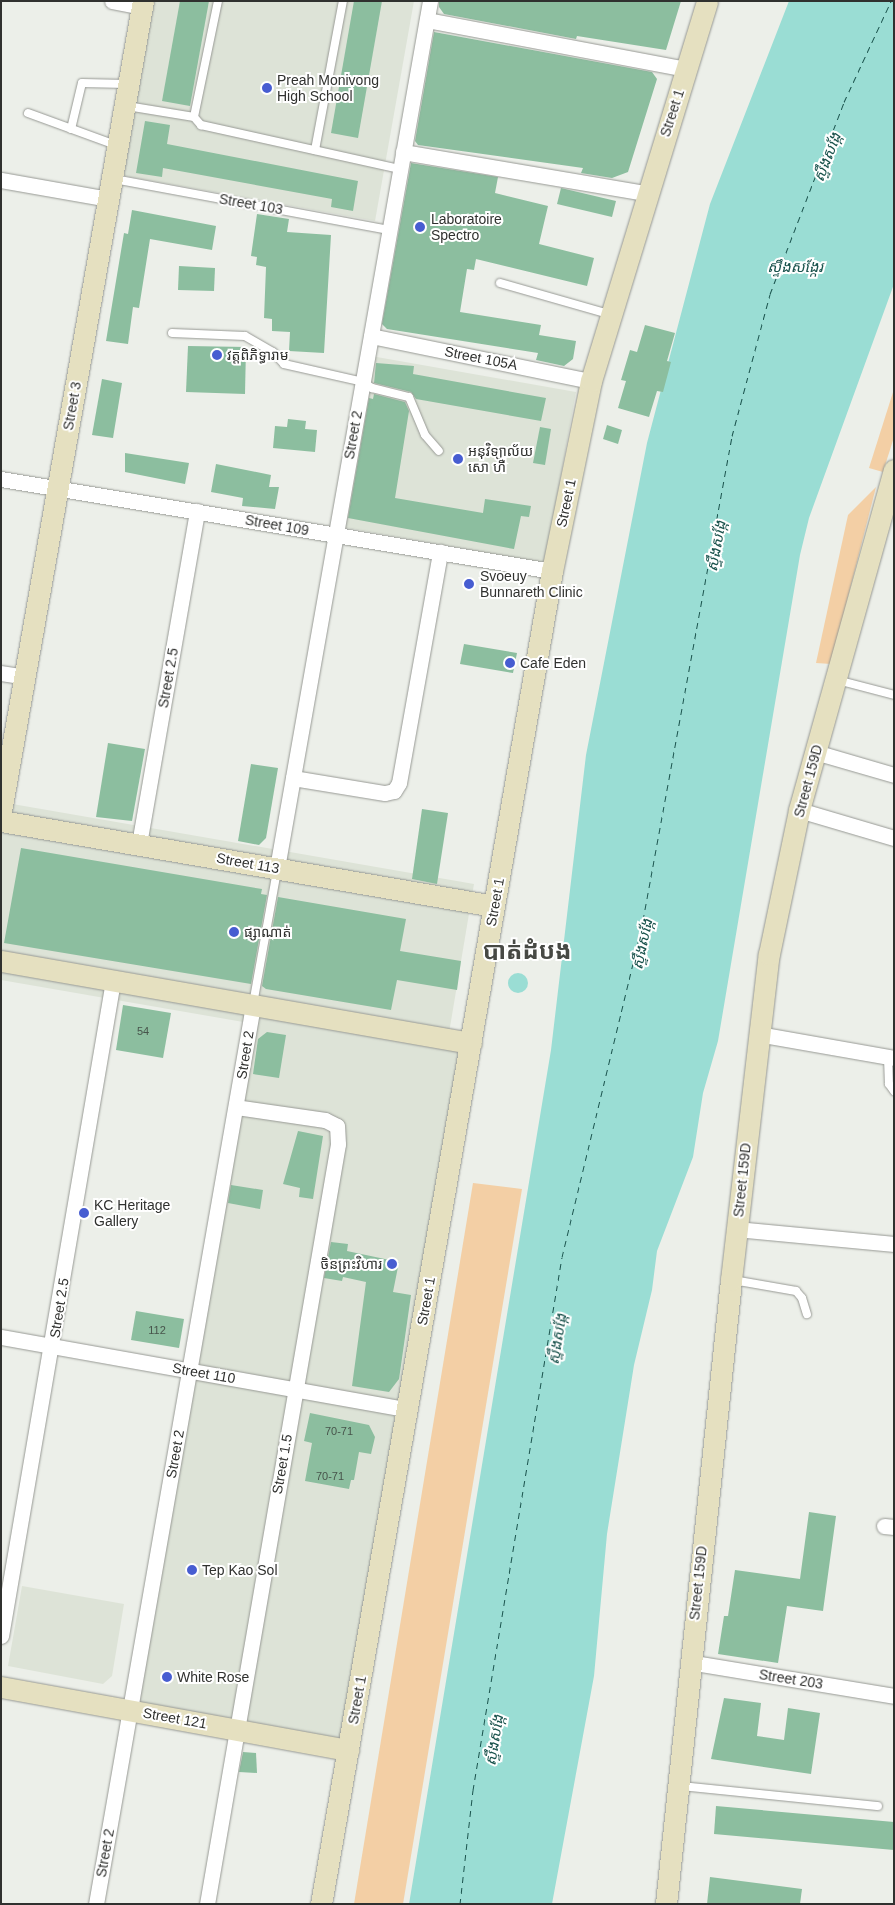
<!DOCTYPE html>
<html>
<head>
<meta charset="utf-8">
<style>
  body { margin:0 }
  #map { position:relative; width:895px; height:1905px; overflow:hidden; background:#ecefe9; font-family:Arial,"Noto Sans Khmer",sans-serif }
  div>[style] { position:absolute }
  .built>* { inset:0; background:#dde3d7 }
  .green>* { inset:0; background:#f3cfa5 }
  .water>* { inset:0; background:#9addd4 }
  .round { border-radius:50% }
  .ferry>* { height:1px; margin-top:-0.5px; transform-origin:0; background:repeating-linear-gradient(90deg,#1a534d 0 6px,transparent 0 11px) }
  .building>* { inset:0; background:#8cbe9f }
  .roads { filter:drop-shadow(0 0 1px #979994) drop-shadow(0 0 1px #979994) }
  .lane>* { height:8px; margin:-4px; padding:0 4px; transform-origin:4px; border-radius:4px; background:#fff }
  .street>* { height:15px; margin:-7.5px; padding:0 7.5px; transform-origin:7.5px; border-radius:7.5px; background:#fff }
  .secondary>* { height:21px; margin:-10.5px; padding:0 10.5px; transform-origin:10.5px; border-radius:10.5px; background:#e5e0c0 }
  .dots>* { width:14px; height:14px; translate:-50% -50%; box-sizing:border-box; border:2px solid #fff; border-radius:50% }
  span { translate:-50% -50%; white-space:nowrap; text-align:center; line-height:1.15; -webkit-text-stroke:4px #fff; paint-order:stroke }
  .number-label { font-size:11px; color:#47544b }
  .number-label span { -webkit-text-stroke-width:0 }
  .poi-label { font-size:14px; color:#30312f }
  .left { translate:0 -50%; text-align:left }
  .right { translate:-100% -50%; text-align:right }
  .street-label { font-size:14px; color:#30312f }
  .water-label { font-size:15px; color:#1a534d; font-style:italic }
  .town-label { font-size:24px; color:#474944; font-weight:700 }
  .frame { position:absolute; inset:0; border:2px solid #30312f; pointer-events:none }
</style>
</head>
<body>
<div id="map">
  <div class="built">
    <div style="clip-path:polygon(151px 1px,414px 1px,375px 221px,119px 175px)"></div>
    <div style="clip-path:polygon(371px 356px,576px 392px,545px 563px,341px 527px)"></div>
    <div style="clip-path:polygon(1px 802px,474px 884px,448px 1039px,471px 1043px,348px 1750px,130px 1710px,249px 1023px,1px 980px)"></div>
    <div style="clip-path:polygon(22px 1586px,124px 1604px,112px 1676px,103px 1684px,8px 1666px)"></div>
  </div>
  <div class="green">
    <div style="clip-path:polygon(894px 389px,894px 437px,883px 472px,869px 468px)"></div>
    <div style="clip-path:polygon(876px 487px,831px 664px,816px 663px,848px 515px)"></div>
    <div style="clip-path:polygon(473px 1183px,522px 1189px,403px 1904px,354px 1904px)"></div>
  </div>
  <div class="water">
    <div style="clip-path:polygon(789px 1px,894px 1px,894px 284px,809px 518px,800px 555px,718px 1041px,703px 1093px,693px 1157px,657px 1251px,652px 1290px,634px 1365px,607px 1534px,594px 1676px,552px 1904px,409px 1904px,551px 1050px,586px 755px,647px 443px,710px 204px)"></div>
    <div class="round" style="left:508px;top:973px;width:20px;height:20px"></div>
  </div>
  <div class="ferry">
    <div style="left:460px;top:1904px;width:115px;rotate:-83.5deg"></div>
    <div style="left:473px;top:1790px;width:540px;rotate:-80.52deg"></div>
    <div style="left:562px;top:1257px;width:335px;rotate:-76.4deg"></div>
    <div style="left:641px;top:931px;width:503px;rotate:-79.58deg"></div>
    <div style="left:732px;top:436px;width:147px;rotate:-75deg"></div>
    <div style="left:770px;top:294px;width:206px;rotate:-68.9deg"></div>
    <div style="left:844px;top:102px;width:111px;rotate:-65deg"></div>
  </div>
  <div class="building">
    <div style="clip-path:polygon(180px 1px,209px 1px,190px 106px,162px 101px)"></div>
    <div style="clip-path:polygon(354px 1px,382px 1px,358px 138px,331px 133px)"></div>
    <div style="clip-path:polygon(439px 1px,681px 1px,666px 50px,577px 36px,576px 39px,444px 14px,439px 7px)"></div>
    <div style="clip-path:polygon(434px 32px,652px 72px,657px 79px,628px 172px,612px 178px,581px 173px,583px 168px,418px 145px,415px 141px)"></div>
    <div style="clip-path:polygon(145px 121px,170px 125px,167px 144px,358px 181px,353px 211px,331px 207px,332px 199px,163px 168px,162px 177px,136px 173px)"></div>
    <div style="clip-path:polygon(411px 163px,498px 177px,495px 193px,548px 206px,539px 244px,594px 258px,587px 286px,476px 259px,474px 270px,467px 269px,460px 312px,541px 325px,539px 335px,576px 341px,573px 359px,564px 366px,536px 360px,538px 353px,387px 329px,382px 324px)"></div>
    <div style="clip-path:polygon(561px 188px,616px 201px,612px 217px,557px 204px)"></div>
    <div style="clip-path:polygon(132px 210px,216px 226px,212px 250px,150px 239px,139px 308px,133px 307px,128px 344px,106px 341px,124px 233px,128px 234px)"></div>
    <div style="clip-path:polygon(257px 214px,289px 219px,287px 232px,331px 235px,324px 353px,289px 351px,290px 332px,272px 331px,272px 319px,264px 318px,266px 267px,256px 265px,257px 257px,251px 256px)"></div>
    <div style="clip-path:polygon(179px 266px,215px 268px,214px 291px,178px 290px)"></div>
    <div style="clip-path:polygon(645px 325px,675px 333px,667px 361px,671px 362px,663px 392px,657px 391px,649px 417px,618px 408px,626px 381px,621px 380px,630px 350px,637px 352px)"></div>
    <div style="clip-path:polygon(188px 346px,246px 347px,245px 394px,186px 392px)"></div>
    <div style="clip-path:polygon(376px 363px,414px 366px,413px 374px,546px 398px,541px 421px,416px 399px,411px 392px,374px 383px)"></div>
    <div style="clip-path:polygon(102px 379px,122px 383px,113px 438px,92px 435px)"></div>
    <div style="clip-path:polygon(374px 394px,405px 402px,409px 411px,395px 498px,483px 513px,485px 499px,531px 506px,529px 517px,521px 516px,514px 549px,348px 518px,369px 398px,373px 399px)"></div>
    <div style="clip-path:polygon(288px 419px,306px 421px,305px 429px,317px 430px,315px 452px,273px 448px,275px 426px,287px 427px)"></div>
    <div style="clip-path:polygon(607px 425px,622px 430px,618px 444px,603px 439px)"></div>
    <div style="clip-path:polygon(540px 427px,551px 429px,545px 465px,533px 463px)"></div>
    <div style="clip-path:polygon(125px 453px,189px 463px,185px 484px,125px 472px)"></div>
    <div style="clip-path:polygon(216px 464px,271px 475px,269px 487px,279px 487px,275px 509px,242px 506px,243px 498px,211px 492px)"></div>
    <div style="clip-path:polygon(464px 644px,517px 653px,513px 673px,460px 664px)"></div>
    <div style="clip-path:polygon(108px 743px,145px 749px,132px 821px,96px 817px)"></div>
    <div style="clip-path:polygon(251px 764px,278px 768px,266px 838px,259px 845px,238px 841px)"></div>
    <div style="clip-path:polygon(422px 809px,448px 813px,437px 884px,412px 879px)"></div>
    <div style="clip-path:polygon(21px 848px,262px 889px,261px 894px,267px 895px,251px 984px,4px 943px)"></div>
    <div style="clip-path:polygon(278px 897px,406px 919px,400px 951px,461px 961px,457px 990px,397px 980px,391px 1010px,266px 989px,262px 986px)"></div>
    <div style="clip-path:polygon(123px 1005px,171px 1013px,163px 1058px,116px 1050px)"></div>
    <div style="clip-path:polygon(267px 1032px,286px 1035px,279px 1078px,253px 1074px,258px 1039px)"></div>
    <div style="clip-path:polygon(298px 1131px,323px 1136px,313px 1199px,299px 1197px,300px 1188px,283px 1184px)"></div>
    <div style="clip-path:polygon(231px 1185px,263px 1190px,260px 1209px,228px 1203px)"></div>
    <div style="clip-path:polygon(331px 1242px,348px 1244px,347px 1251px,399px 1262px,393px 1292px,411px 1295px,399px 1379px,389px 1392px,352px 1386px,366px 1282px,343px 1277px,342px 1281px,324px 1278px)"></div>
    <div style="clip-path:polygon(136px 1311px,184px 1319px,179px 1348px,131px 1340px)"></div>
    <div style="clip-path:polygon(310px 1413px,369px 1425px,375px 1437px,371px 1454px,359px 1452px,354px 1480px,351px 1480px,349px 1489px,305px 1481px,312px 1443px,304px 1441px)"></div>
    <div style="clip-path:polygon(809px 1512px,836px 1516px,823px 1611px,787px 1606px,778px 1663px,718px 1654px,724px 1616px,728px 1616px,735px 1570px,800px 1579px)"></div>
    <div style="clip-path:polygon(724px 1698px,761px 1703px,757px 1736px,784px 1740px,788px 1708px,820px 1713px,811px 1774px,711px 1759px)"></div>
    <div style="clip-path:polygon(243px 1752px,256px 1753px,257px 1773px,239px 1772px)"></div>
    <div style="clip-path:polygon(716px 1806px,894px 1822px,894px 1850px,714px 1834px)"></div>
    <div style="clip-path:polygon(710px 1877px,802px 1889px,800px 1904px,707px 1904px)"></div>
  </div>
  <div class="roads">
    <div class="lane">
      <div style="left:218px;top:1px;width:118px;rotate:101.7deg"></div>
      <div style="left:194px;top:117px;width:11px;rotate:49deg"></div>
      <div style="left:201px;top:125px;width:204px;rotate:12.5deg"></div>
      <div style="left:127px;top:106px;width:68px;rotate:9.3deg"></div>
      <div style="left:28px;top:113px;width:94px;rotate:20deg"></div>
      <div style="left:71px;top:129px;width:47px;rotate:-76.6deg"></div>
      <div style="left:82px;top:83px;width:45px;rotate:1.3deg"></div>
      <div style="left:315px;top:150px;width:152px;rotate:-79.4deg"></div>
      <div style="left:114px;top:179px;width:281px;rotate:10.5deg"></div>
      <div style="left:500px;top:283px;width:113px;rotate:15.9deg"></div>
      <div style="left:172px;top:333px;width:73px;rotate:2.4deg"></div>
      <div style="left:245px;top:336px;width:32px;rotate:30deg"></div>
      <div style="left:273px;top:352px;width:16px;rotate:47deg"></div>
      <div style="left:284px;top:364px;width:81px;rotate:12.8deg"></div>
      <div style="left:363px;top:382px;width:11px;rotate:34deg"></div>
      <div style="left:372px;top:388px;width:38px;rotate:14deg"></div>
      <div style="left:409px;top:397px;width:41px;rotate:67.2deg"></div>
      <div style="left:425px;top:435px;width:21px;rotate:49deg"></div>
      <div style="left:837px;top:680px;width:59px;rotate:14.7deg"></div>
      <div style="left:253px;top:1004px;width:136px;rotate:-79.8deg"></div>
      <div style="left:888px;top:1057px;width:27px;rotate:88deg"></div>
      <div style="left:889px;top:1084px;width:9px;rotate:54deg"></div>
      <div style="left:733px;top:1280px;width:64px;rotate:9.9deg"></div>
      <div style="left:796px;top:1291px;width:9px;rotate:49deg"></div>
      <div style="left:802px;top:1298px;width:17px;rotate:73deg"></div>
      <div style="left:680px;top:1786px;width:199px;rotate:5.8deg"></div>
    </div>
    <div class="street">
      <div style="left:112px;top:1px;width:31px;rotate:11deg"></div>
      <div style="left:427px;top:20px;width:265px;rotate:10.7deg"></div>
      <div style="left:403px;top:152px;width:246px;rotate:9.6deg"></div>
      <div style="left:1px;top:180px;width:110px;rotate:10deg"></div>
      <div style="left:371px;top:336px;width:225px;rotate:11.6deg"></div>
      <div style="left:1px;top:479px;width:559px;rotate:9.48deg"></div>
      <div style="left:1px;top:673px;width:24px;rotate:9deg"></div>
      <div style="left:815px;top:752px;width:82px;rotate:16.2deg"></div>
      <div style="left:293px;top:778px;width:93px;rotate:9.3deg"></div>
      <div style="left:385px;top:793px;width:9px;rotate:-13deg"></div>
      <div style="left:394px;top:791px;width:9px;rotate:-58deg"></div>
      <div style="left:399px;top:783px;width:235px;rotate:-79.9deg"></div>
      <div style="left:799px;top:810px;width:99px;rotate:16.4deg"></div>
      <div style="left:139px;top:844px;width:338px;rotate:-80.1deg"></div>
      <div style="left:277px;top:868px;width:880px;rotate:-79.99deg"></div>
      <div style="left:758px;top:1034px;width:138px;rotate:10deg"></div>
      <div style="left:736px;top:1229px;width:159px;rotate:5.4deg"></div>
      <div style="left:1px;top:1337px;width:412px;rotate:10.1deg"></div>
      <div style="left:884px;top:1526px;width:10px;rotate:6deg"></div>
      <div style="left:1px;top:1636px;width:665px;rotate:-80.3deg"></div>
      <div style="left:689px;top:1662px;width:208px;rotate:9.4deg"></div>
      <div style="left:96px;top:1904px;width:913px;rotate:-80.09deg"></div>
      <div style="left:207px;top:1904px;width:771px;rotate:-80.22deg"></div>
      <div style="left:338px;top:1144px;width:18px;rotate:-93deg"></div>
      <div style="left:337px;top:1126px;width:13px;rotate:-153deg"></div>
      <div style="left:325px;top:1120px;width:90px;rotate:-171.7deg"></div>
    </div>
    <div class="secondary">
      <div style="left:1px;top:811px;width:822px;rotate:-80.06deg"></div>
      <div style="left:1px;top:821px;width:500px;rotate:9.78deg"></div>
      <div style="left:1px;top:961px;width:477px;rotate:9.9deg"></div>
      <div style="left:1px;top:1687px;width:353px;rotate:10.3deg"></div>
      <div style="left:321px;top:1904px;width:1353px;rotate:-80.17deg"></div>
      <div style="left:552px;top:571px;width:194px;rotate:-78.4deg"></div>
      <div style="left:591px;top:381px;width:397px;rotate:-73deg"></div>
      <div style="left:666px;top:1904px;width:627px;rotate:-84.05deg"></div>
      <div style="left:731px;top:1280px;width:328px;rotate:-83.4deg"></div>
      <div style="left:769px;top:954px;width:147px;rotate:-78.2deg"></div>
      <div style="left:799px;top:810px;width:353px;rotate:-74.4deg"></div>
    </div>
  </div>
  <div class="dots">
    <div style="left:267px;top:88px;background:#475dd1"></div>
    <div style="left:420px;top:227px;background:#475dd1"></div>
    <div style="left:217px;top:355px;background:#475dd1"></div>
    <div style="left:458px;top:459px;background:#475dd1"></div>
    <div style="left:469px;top:584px;background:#475dd1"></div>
    <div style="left:510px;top:663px;background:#475dd1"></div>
    <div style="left:234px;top:932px;background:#475dd1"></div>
    <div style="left:84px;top:1213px;background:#475dd1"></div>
    <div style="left:392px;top:1264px;background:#475dd1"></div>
    <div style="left:192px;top:1570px;background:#475dd1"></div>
    <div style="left:167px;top:1677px;background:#475dd1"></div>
  </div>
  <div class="number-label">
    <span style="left:143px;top:1031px">54</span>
    <span style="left:157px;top:1330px">112</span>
    <span style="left:339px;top:1431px">70-71</span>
    <span style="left:330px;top:1476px">70-71</span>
  </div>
  <div class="poi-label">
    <span class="left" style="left:277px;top:88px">Preah Monivong<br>High School</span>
    <span class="left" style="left:431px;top:227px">Laboratoire<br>Spectro</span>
    <span class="left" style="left:227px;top:355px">វត្តពិភិទ្ធារាម</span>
    <span class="left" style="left:468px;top:459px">អនុវិទ្យាល័យ<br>សោ ហឺ</span>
    <span class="left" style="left:480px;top:584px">Svoeuy<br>Bunnareth Clinic</span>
    <span class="left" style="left:520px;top:663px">Cafe Eden</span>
    <span class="left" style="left:244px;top:932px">ផ្សាណាត់</span>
    <span class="left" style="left:94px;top:1213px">KC Heritage<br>Gallery</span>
    <span class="right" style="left:382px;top:1264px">ចិនព្រះវិហារ</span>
    <span class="left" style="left:202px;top:1570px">Tep Kao Sol</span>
    <span class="left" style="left:177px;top:1677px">White Rose</span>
  </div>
  <div class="street-label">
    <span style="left:672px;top:113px;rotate:-72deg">Street 1</span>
    <span style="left:251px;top:204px;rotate:10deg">Street 103</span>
    <span style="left:481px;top:358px;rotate:11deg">Street 105A</span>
    <span style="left:72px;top:406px;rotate:-80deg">Street 3</span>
    <span style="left:353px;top:435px;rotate:-80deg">Street 2</span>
    <span style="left:566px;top:503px;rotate:-78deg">Street 1</span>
    <span style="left:277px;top:525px;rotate:10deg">Street 109</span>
    <span style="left:168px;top:678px;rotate:-80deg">Street 2.5</span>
    <span style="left:808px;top:781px;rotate:-75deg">Street 159D</span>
    <span style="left:248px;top:863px;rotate:10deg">Street 113</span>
    <span style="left:495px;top:902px;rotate:-80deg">Street 1</span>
    <span style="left:245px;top:1055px;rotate:-81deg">Street 2</span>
    <span style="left:742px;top:1180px;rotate:-84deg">Street 159D</span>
    <span style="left:426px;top:1301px;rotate:-80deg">Street 1</span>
    <span style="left:59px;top:1308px;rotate:-81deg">Street 2.5</span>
    <span style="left:204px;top:1373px;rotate:10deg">Street 110</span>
    <span style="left:175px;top:1454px;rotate:-80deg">Street 2</span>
    <span style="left:282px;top:1464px;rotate:-80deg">Street 1.5</span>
    <span style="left:698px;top:1583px;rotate:-84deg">Street 159D</span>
    <span style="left:791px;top:1679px;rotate:9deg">Street 203</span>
    <span style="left:357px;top:1700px;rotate:-80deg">Street 1</span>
    <span style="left:175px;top:1718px;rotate:10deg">Street 121</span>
    <span style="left:105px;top:1853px;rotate:-80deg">Street 2</span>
  </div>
  <div class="water-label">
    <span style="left:827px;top:157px;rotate:-69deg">ស្ទឹងសង្កែ</span>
    <span style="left:795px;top:267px">ស្ទឹងសង្កែរ</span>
    <span style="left:716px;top:546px;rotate:-80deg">ស្ទឹងសង្កែ</span>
    <span style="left:642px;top:944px;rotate:-78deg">ស្ទឹងសង្កែ</span>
    <span style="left:557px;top:1339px;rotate:-81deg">ស្ទឹងសង្កែ</span>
    <span style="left:494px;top:1740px;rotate:-81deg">ស្ទឹងសង្កែ</span>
  </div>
  <div class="town-label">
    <span style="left:527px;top:951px">បាត់ដំបង</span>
  </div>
  <div class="frame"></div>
</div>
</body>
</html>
